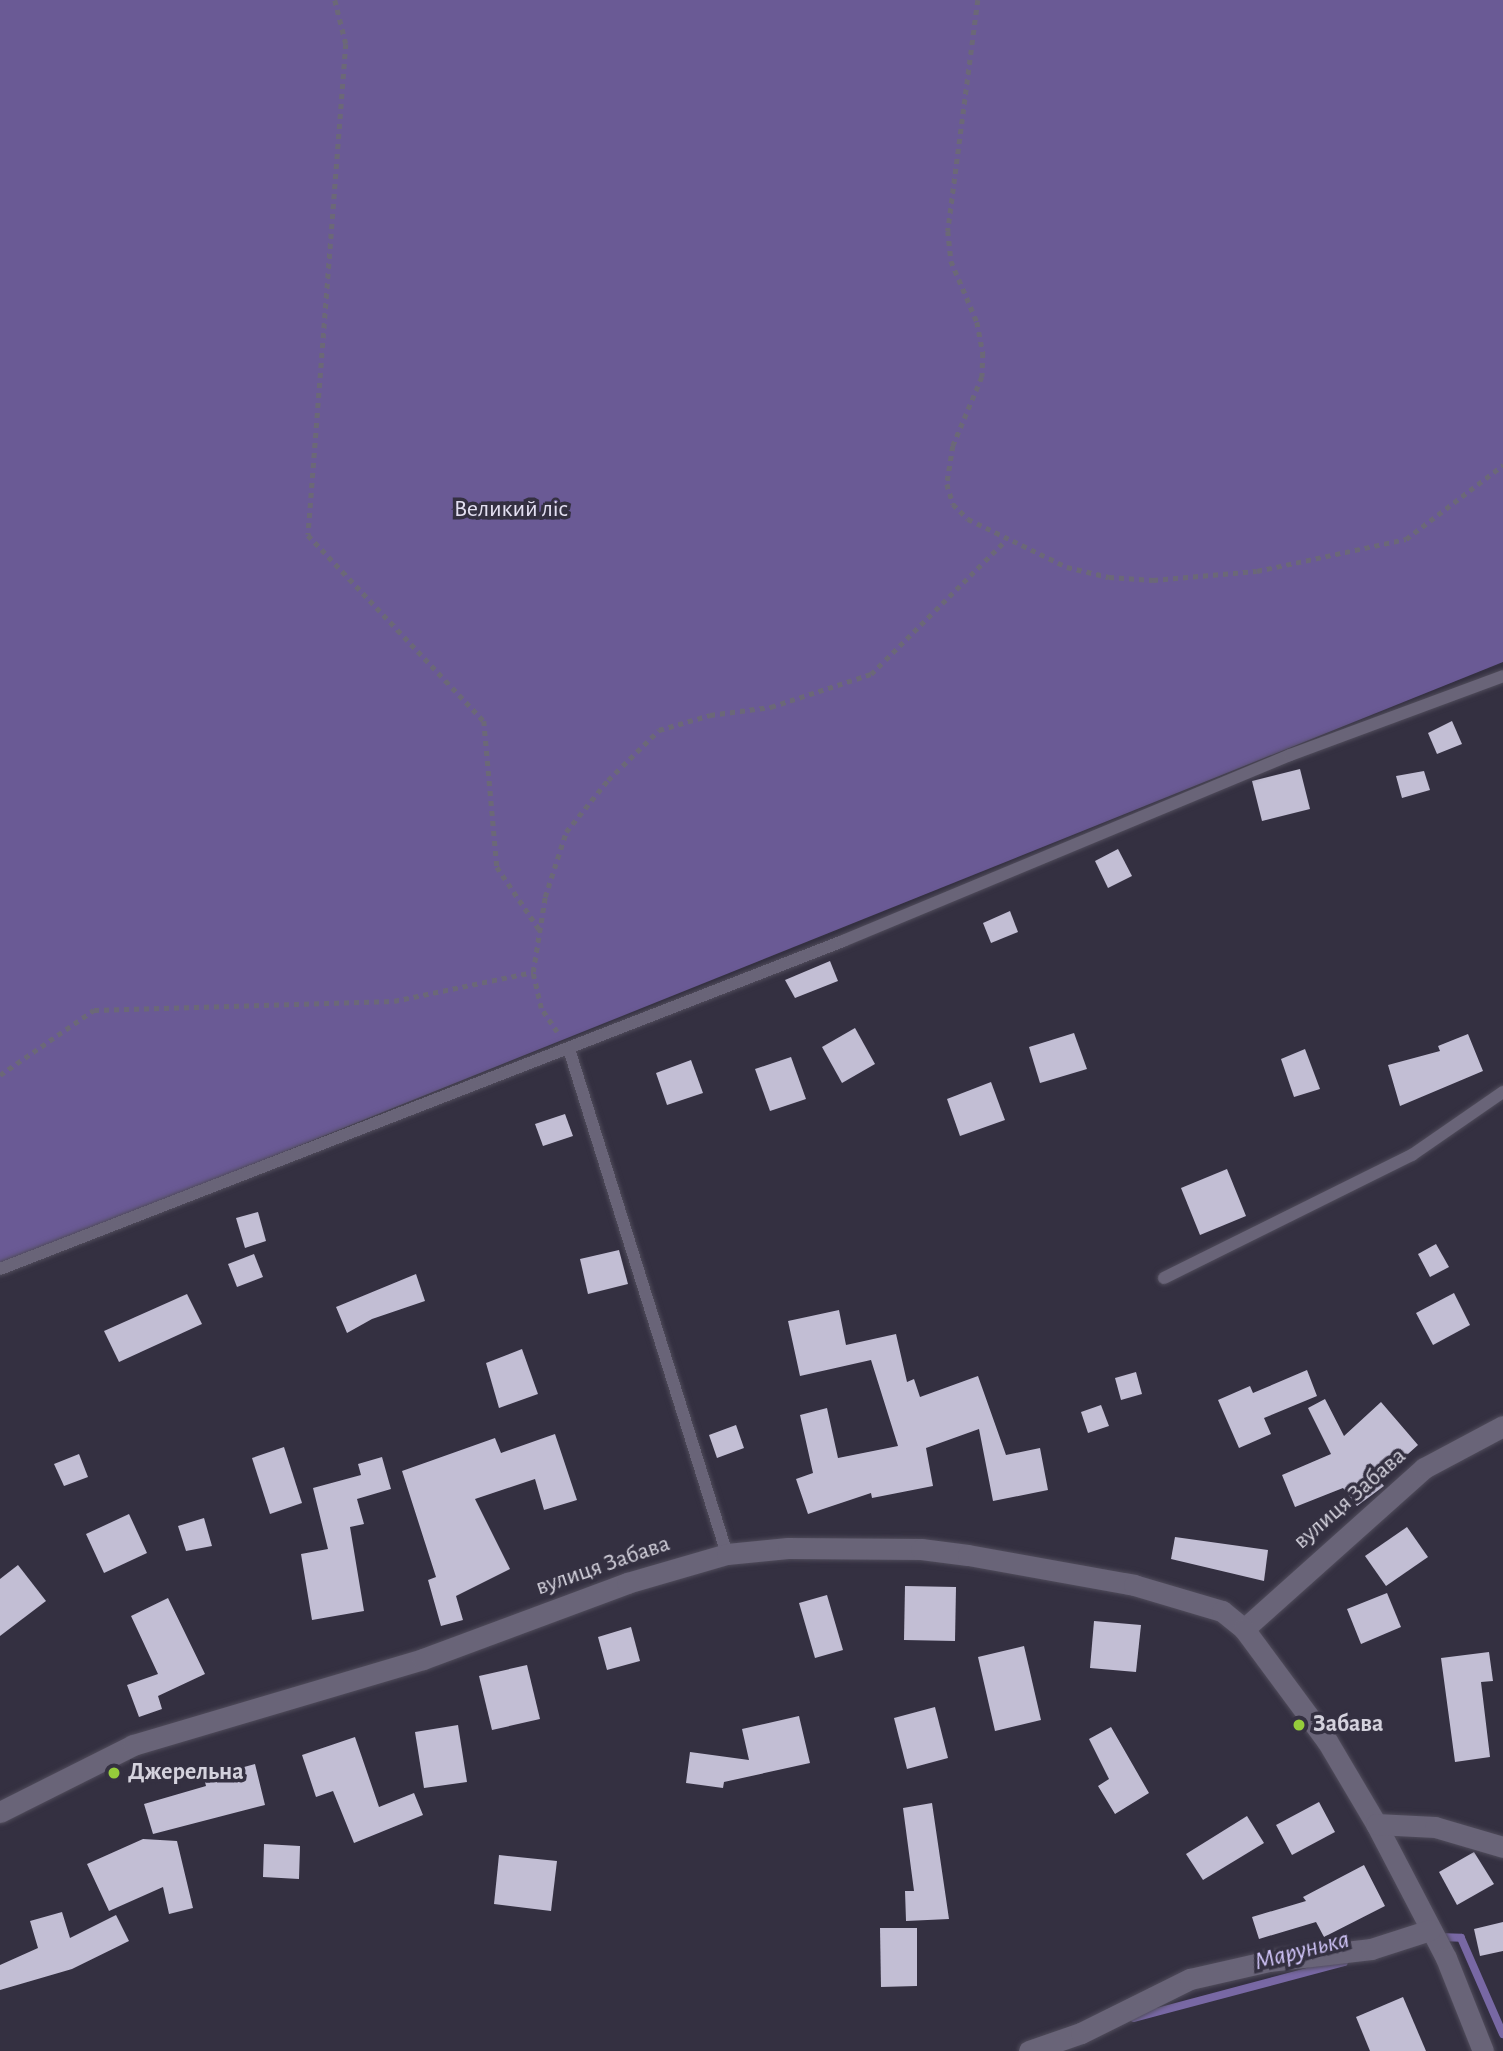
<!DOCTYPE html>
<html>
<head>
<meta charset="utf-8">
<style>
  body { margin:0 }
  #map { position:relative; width:1503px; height:2051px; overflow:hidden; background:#343041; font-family:"Alegreya Sans",sans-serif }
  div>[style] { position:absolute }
  .forest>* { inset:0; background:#6a5a95 }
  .stream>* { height:8px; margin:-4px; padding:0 4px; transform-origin:4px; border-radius:4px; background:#7868a4 }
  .building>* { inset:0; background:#c2bed4 }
  .path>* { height:4.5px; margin-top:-2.25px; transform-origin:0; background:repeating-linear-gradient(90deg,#6b6877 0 5px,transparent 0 10px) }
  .roads { filter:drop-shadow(0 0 2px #504c5b) drop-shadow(0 0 2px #504c5b) }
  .service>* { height:12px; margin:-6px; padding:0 6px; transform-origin:6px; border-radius:6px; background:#696478 }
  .minor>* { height:21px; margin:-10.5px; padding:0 10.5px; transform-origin:10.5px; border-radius:10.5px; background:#696478 }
  .dots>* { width:19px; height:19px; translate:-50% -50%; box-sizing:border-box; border:4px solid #343041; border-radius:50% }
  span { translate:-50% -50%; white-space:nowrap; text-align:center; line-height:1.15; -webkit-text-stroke:7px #343041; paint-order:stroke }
  .park-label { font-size:24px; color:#e3dff1 }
  .street-label { font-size:24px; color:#d4d2dd }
  .poi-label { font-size:24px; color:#d4d2dd; font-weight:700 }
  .left { translate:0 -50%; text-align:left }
  .water-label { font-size:26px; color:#d2c6fa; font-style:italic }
</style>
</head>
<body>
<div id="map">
  <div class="forest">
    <div style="clip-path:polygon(0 0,1503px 0,1503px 662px,0 1266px)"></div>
  </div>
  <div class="stream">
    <div style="left:1438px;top:1937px;width:23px;rotate:2deg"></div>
    <div style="left:1461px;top:1938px;width:105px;rotate:66.4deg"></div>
    <div style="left:1134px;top:2018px;width:217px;rotate:-14.9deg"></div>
  </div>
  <div class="building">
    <div style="clip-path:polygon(1452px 721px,1462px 744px,1437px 754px,1428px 733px)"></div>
    <div style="clip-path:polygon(1300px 769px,1310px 809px,1262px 821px,1252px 781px)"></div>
    <div style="clip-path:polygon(1424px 771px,1430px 790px,1402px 798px,1396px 776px)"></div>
    <div style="clip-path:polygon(1118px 849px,1132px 876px,1108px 888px,1095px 861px)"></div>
    <div style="clip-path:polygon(1010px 911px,1018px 932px,991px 943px,983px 923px)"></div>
    <div style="clip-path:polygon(830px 961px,838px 981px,795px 998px,785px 980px)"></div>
    <div style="clip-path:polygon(855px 1028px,875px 1064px,842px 1083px,822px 1047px)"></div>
    <div style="clip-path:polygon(1074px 1033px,1087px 1069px,1040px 1083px,1029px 1047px)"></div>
    <div style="clip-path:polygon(1468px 1034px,1483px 1071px,1400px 1106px,1388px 1065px,1440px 1051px,1438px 1046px)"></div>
    <div style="clip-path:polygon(1305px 1049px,1320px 1089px,1294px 1097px,1281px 1059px)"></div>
    <div style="clip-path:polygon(791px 1057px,806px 1099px,770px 1111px,755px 1069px)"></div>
    <div style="clip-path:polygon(691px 1060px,703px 1093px,667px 1105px,656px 1073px)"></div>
    <div style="clip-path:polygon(991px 1082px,1005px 1120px,960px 1136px,947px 1099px)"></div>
    <div style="clip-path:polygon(565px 1114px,573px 1136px,543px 1146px,535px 1124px)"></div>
    <div style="clip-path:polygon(1227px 1169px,1246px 1216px,1200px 1235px,1181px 1188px)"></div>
    <div style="clip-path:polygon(258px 1212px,266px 1241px,245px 1248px,236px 1218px)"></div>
    <div style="clip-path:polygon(1436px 1244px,1449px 1267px,1430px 1277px,1418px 1254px)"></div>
    <div style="clip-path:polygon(619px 1250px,628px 1284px,588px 1294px,580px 1259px)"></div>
    <div style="clip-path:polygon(254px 1254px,263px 1277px,237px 1287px,228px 1264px)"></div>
    <div style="clip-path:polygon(416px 1274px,425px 1301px,372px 1319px,347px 1333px,336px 1307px)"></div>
    <div style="clip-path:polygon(1454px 1293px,1470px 1325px,1433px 1345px,1416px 1313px)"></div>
    <div style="clip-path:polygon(187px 1294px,202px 1324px,119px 1362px,104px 1331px)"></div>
    <div style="clip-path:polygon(839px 1310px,846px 1345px,896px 1334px,907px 1382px,914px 1379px,920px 1397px,978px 1376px,1006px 1455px,1040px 1448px,1048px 1490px,993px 1501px,979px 1429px,926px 1448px,933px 1486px,872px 1498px,871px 1493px,808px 1514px,796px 1479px,813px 1473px,800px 1415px,827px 1408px,838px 1458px,898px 1446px,871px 1360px,800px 1376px,788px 1321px)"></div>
    <div style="clip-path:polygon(522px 1349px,538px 1394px,499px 1408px,486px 1363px)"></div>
    <div style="clip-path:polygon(1307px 1370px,1317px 1396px,1264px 1418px,1271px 1434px,1239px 1448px,1218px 1400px,1250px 1386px,1253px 1393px)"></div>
    <div style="clip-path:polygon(1136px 1372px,1142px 1394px,1121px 1400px,1115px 1378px)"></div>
    <div style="clip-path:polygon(1325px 1399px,1344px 1436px,1381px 1402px,1418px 1445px,1379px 1480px,1384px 1486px,1357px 1506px,1343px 1488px,1295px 1507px,1282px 1475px,1331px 1454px,1308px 1408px)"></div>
    <div style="clip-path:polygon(1101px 1405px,1109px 1426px,1088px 1433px,1081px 1412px)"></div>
    <div style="clip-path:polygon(736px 1425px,744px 1448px,717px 1458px,709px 1435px)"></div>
    <div style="clip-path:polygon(555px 1434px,577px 1500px,544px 1510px,535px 1479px,475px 1499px,510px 1569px,456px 1596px,463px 1620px,441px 1626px,428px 1580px,436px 1577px,402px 1471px,495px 1438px,501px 1453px)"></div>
    <div style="clip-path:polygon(284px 1447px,302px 1503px,270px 1514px,252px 1458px)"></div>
    <div style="clip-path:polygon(79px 1454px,88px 1477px,64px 1486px,54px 1464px)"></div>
    <div style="clip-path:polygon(382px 1457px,391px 1489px,357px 1499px,364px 1524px,350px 1527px,364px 1611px,312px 1620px,301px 1554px,328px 1549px,313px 1488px,361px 1475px,358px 1464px)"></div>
    <div style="clip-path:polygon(129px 1514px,147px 1553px,104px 1573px,86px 1534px)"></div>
    <div style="clip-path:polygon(204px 1518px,212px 1546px,186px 1551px,178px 1526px)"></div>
    <div style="clip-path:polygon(1407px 1527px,1428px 1557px,1386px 1586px,1365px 1556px)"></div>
    <div style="clip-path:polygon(1175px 1537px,1268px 1550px,1264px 1581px,1171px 1559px)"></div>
    <div style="clip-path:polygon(18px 1565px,46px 1601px,0 1636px,0 1579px)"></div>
    <div style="clip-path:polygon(905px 1586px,956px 1587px,955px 1641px,904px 1640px)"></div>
    <div style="clip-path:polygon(1387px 1593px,1401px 1627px,1361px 1644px,1347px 1609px)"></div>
    <div style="clip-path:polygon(827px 1595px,843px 1650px,815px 1658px,799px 1603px)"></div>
    <div style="clip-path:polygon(168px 1598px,205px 1674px,158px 1696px,162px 1709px,139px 1717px,127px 1685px,158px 1674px,131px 1616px)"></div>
    <div style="clip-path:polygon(1094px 1621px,1141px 1625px,1136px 1672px,1090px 1668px)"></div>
    <div style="clip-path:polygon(631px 1627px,640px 1661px,607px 1670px,598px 1637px)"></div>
    <div style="clip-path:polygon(1024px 1646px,1041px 1720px,995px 1731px,978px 1657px)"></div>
    <div style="clip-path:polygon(1489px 1652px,1493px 1681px,1481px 1682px,1490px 1757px,1455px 1762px,1441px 1658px)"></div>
    <div style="clip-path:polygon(527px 1665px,540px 1719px,492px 1730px,479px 1676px)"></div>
    <div style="clip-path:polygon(935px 1707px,948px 1758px,907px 1769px,894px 1718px)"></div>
    <div style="clip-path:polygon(799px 1716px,810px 1763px,724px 1782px,723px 1788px,686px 1783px,690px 1752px,749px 1760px,742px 1729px)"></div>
    <div style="clip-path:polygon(458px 1725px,467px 1782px,424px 1788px,415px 1732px)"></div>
    <div style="clip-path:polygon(1111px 1727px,1149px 1793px,1115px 1814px,1098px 1786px,1109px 1779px,1089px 1739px)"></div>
    <div style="clip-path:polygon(355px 1737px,379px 1807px,414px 1793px,423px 1815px,354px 1843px,333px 1791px,316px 1797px,302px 1755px)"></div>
    <div style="clip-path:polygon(255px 1764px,265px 1805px,153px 1834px,144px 1804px,206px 1786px,204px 1778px)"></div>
    <div style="clip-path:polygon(1319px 1802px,1335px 1832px,1292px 1855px,1276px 1825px)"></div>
    <div style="clip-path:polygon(932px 1803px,949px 1919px,906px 1921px,905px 1891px,914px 1891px,903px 1808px)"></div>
    <div style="clip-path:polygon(1247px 1816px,1264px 1843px,1203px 1880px,1186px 1854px)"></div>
    <div style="clip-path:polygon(143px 1839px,177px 1841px,193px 1908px,169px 1914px,163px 1887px,109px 1911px,87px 1864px)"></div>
    <div style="clip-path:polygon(264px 1844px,300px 1846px,299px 1879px,263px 1877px)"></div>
    <div style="clip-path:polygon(1474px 1852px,1494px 1884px,1457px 1905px,1439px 1872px)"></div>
    <div style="clip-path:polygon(499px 1855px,557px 1861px,551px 1911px,494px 1904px)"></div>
    <div style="clip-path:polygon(1364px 1865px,1385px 1906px,1324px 1937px,1316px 1922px,1259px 1939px,1252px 1917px,1306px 1901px,1303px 1897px)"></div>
    <div style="clip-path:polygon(62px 1912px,70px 1938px,116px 1915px,129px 1941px,72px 1969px,0 1990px,0 1965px,38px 1948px,30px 1921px)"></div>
    <div style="clip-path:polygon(1503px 1922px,1503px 1951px,1480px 1956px,1474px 1929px)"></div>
    <div style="clip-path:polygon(880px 1928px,917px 1928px,917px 1986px,881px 1987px)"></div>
    <div style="clip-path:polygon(1403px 1997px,1426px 2051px,1370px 2051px,1356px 2017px)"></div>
  </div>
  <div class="path">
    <div style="left:335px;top:0;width:45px;rotate:76deg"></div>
    <div style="left:346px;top:44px;width:492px;rotate:94.4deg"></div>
    <div style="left:308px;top:535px;width:256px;rotate:46.6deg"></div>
    <div style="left:484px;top:721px;width:147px;rotate:84.9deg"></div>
    <div style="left:497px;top:867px;width:75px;rotate:55.9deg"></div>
    <div style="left:978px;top:0;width:233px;rotate:97.4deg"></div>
    <div style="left:948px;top:231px;width:30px;rotate:84deg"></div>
    <div style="left:951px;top:261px;width:66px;rotate:66.9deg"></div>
    <div style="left:977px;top:322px;width:32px;rotate:79deg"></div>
    <div style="left:983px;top:353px;width:24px;rotate:92deg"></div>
    <div style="left:982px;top:377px;width:75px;rotate:112.8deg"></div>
    <div style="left:953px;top:446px;width:38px;rotate:99deg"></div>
    <div style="left:947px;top:484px;width:21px;rotate:73deg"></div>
    <div style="left:953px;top:504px;width:21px;rotate:45deg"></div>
    <div style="left:968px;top:519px;width:110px;rotate:25.9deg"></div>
    <div style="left:1067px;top:567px;width:43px;rotate:13.4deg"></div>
    <div style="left:1109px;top:577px;width:44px;rotate:3.9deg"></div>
    <div style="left:1153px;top:580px;width:104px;rotate:-4.9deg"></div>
    <div style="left:1257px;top:571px;width:152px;rotate:-12.1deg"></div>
    <div style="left:1406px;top:539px;width:122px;rotate:-37.3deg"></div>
    <div style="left:557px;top:1032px;width:29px;rotate:-124deg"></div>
    <div style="left:541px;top:1008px;width:37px;rotate:-103deg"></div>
    <div style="left:533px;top:972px;width:76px;rotate:-80.9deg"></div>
    <div style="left:545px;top:897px;width:68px;rotate:-72.1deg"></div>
    <div style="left:566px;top:832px;width:67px;rotate:-51.1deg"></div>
    <div style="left:608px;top:780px;width:71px;rotate:-44.4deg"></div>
    <div style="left:659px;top:730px;width:53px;rotate:-16.4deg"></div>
    <div style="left:710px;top:715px;width:62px;rotate:-7.5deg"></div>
    <div style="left:771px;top:707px;width:105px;rotate:-18.3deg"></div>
    <div style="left:871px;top:674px;width:189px;rotate:-44.8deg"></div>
    <div style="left:0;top:1075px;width:114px;rotate:-34.7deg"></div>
    <div style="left:94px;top:1010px;width:300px;rotate:-1.7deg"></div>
    <div style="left:394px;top:1001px;width:142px;rotate:-11.8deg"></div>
  </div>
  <div class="roads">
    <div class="service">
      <div style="left:569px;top:1049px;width:529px;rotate:72.63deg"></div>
      <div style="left:0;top:1269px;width:905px;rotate:-21.26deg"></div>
      <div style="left:843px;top:941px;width:484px;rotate:-22.6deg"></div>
      <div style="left:1290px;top:755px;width:227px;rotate:-20.3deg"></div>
      <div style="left:1164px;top:1278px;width:277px;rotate:-26.4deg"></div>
      <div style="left:1412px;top:1155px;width:111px;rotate:-34.7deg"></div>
    </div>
    <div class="minor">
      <div style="left:1244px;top:1629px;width:241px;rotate:-41.8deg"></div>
      <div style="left:1424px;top:1468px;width:89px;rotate:-28deg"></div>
      <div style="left:0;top:1812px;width:149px;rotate:-26.7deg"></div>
      <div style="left:133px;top:1745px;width:302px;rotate:-16.5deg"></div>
      <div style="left:423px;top:1659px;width:218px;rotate:-20.4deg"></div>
      <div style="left:627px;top:1583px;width:104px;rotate:-16.2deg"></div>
      <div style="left:727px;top:1554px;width:61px;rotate:-5.6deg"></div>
      <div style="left:788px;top:1548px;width:133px;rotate:0.4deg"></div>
      <div style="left:921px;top:1549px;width:47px;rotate:7.3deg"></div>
      <div style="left:968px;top:1555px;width:169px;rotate:10.2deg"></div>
      <div style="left:1134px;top:1585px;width:92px;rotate:16.5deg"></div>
      <div style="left:1222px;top:1611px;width:28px;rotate:39deg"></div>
      <div style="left:1244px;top:1629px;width:139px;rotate:53.5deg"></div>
      <div style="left:1327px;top:1741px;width:96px;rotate:59.4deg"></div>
      <div style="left:1376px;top:1824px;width:151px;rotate:62.4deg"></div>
      <div style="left:1446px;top:1958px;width:100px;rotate:68.3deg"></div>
      <div style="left:1376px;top:1824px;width:59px;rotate:2.9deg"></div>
      <div style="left:1435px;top:1827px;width:71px;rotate:16.4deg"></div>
      <div style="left:1029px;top:2051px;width:55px;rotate:-19.1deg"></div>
      <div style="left:1081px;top:2033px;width:122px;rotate:-26.4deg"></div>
      <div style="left:1190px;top:1979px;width:81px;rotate:-12.8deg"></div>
      <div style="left:1269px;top:1961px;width:103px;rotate:-6.7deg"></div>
      <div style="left:1371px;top:1949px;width:62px;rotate:-17.9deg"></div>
    </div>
  </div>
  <div class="dots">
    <div style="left:1299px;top:1725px;background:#95cc3b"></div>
    <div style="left:114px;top:1773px;background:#95cc3b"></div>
  </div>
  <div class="park-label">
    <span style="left:511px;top:510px">Великий ліс</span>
  </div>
  <div class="street-label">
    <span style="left:1350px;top:1499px;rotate:-41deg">вулиця Забава</span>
    <span style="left:603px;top:1566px;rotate:-19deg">вулиця Забава</span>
  </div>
  <div class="poi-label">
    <span class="left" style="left:1313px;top:1725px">Забава</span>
    <span class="left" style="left:128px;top:1773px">Джерельна</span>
  </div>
  <div class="water-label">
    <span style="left:1302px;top:1951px;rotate:-14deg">Марунька</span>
  </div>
</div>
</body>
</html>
